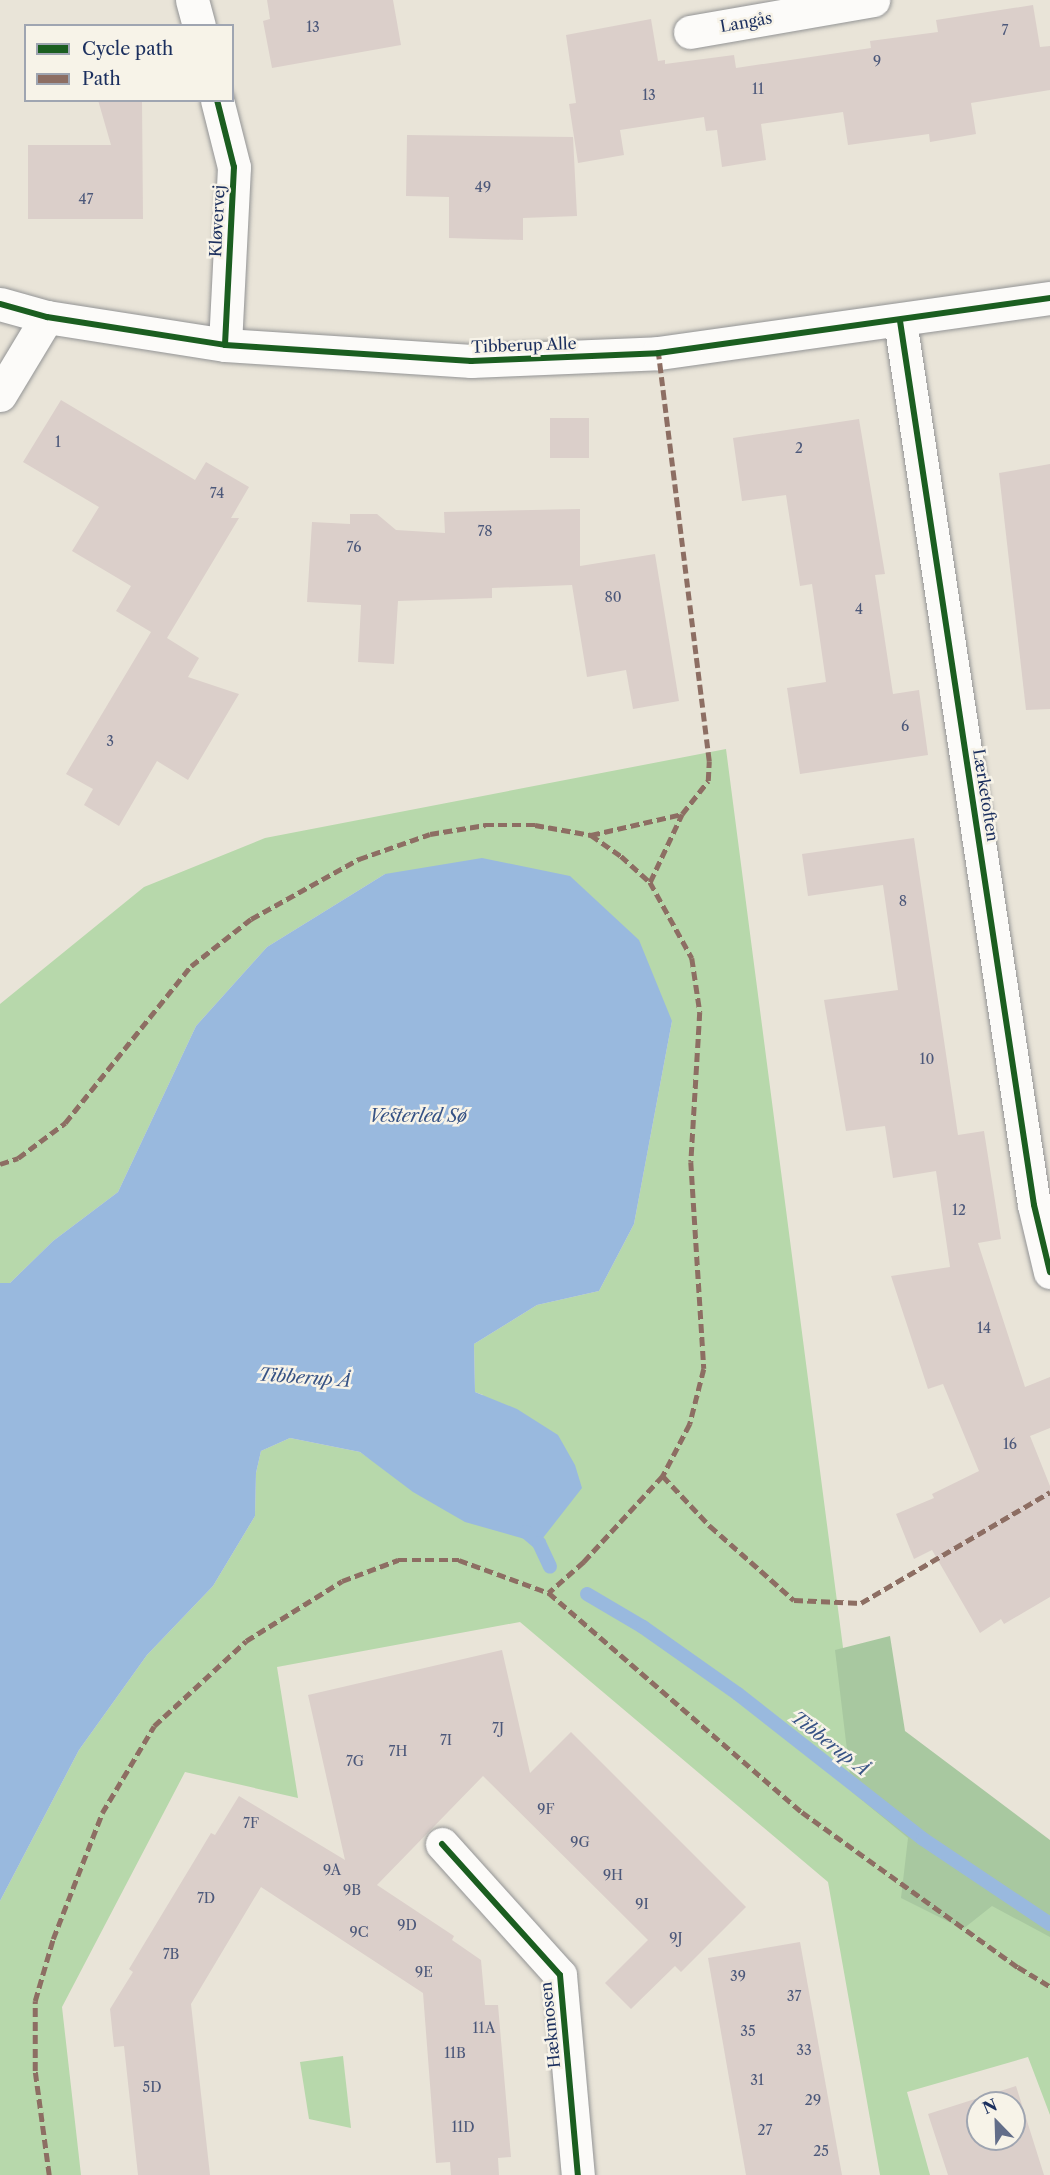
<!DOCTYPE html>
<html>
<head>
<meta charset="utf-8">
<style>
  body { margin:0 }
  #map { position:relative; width:1050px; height:2175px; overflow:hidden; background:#e9e4d8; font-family:"Libre Caslon Text",serif }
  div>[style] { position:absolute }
  .green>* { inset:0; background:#b7d8ab }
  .forest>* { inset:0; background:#a8c8a0 }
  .water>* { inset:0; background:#99b9de }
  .stream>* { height:14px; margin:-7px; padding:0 7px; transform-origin:7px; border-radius:7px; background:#99b9de }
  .building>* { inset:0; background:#dbcfca }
  .roads { filter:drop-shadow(0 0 2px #939495) drop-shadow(0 0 2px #939495) }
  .street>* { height:33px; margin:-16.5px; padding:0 16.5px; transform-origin:16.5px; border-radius:16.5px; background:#fcfbf9 }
  .quiet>* { height:4.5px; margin-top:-2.25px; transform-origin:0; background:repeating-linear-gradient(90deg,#8d6e63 0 9px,transparent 0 13.5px) }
  .cycleway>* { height:6px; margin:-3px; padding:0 3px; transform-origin:3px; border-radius:3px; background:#1b5e20 }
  span { translate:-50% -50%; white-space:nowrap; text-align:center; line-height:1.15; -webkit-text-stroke:5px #f7f3e8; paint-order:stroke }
  .number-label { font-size:14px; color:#4c587a }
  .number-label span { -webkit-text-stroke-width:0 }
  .street-label { font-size:16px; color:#1b2f5e }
  .water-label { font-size:18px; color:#375385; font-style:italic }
  .legend { position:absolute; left:24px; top:24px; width:210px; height:78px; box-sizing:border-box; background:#f7f3e8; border:2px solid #9fa5b1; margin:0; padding:8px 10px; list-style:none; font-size:18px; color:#1b2f5e }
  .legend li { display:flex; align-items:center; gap:12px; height:30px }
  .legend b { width:30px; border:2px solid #9fa5b1 }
  .north { position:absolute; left:966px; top:2091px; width:60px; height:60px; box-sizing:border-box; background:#f7f3e8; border:2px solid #9fa5b1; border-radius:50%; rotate:337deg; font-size:16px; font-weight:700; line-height:24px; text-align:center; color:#1b2f5e }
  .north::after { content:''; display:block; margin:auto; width:21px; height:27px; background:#636e89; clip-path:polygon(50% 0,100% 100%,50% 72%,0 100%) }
</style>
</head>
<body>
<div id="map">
  <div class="green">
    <div style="clip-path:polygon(726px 749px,863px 1801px,1050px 1897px,1050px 2115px,1028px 2057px,907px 2092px,930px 2175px,880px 2175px,828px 1882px,520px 1622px,277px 1667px,298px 1798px,185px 1772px,62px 2007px,81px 2175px,0 2175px,0 1901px,79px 1750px,147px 1655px,213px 1586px,255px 1516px,256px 1473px,261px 1451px,290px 1438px,360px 1452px,370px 1459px,483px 1395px,475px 1392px,474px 1344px,537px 1305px,599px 1291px,634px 1224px,672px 1021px,385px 874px,267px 947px,196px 1026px,118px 1192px,53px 1241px,10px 1283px,0 1283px,0 1004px,144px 887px,265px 838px)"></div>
    <div style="clip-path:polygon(343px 2056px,351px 2128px,309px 2119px,300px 2062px)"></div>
  </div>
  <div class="forest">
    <div style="clip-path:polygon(890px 1636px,905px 1731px,1050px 1840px,1050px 1937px,992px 1906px,963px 1929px,901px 1898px,908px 1838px,852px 1792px,835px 1650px)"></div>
  </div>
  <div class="water">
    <div style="clip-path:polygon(482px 858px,570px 876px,639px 940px,672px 1021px,634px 1224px,599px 1291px,537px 1305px,474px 1344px,475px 1392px,517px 1409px,558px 1435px,575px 1465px,582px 1488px,539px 1543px,465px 1522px,413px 1492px,360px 1452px,290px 1438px,261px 1451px,256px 1473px,255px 1516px,213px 1586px,147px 1655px,79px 1750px,0 1901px,0 1283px,10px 1283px,53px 1241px,118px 1192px,196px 1026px,267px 947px,385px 874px)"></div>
  </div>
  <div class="stream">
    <div style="left:526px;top:1532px;width:17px;rotate:40deg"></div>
    <div style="left:539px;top:1543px;width:26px;rotate:65deg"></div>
    <div style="left:587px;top:1594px;width:65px;rotate:30.5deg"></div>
    <div style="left:643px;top:1627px;width:116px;rotate:35.2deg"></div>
    <div style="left:738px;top:1694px;width:235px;rotate:38.1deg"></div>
    <div style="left:923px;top:1839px;width:153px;rotate:33.8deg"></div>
  </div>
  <div class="building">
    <div style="clip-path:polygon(267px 0,393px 0,401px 45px,272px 68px,263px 21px,270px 19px)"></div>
    <div style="clip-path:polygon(1033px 5px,1040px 47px,1050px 46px,1050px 90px,971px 103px,976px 134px,930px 142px,929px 134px,848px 145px,843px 112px,761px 124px,766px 160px,722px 167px,717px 130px,706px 131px,704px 117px,620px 130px,624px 155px,578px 163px,569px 104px,576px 103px,566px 35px,651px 19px,658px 61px,665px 60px,665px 64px,734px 55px,736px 68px,871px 48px,870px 41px,938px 32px,936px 20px)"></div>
    <div style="clip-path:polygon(98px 100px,142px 100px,143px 219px,28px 219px,28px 145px,111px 145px)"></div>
    <div style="clip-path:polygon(407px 135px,573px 137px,577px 216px,523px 218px,523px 240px,449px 238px,449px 197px,406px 196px)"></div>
    <div style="clip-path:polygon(61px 400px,195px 480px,206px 462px,249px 487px,231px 518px,239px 518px,167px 638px,199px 658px,188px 677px,239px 694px,188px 780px,157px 761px,119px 826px,84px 805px,93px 789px,66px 774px,151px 632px,116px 611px,131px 586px,72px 551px,99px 507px,23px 462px)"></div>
    <div style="clip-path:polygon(550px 418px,589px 418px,589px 458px,550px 458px)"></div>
    <div style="clip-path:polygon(859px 419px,885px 574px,875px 575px,893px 694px,919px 690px,928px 755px,800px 774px,787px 688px,826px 682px,812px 584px,800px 586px,786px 495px,742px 501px,733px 438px)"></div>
    <div style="clip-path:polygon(1050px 464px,1050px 709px,1026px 710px,999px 473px)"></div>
    <div style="clip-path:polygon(580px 509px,580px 566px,655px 554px,679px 701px,633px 709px,626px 670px,587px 677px,572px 585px,492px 588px,492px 598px,398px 601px,394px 664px,358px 662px,361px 605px,307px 602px,312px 522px,350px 524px,350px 514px,377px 514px,396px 530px,445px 533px,444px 512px)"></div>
    <div style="clip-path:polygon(914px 838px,958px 1135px,984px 1131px,1001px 1239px,978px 1243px,1025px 1387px,1050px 1377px,1050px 1428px,1030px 1436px,1050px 1486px,1050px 1597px,1004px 1624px,1001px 1619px,980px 1633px,932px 1550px,914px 1559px,896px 1514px,934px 1498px,932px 1494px,979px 1471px,943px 1384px,928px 1389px,891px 1276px,950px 1267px,936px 1171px,893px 1178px,885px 1126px,846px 1131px,824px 1000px,898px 990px,883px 885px,808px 896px,802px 854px)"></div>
    <div style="clip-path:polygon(502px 1650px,530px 1773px,571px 1732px,746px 1907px,681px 1972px,675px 1966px,631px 2009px,605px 1983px,648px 1940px,483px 1776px,377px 1885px,454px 1936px,452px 1940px,481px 1960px,485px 2005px,498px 2005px,511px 2157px,498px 2158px,499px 2175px,451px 2175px,450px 2162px,436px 2163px,423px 1993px,261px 1887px,191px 2004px,210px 2175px,138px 2175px,124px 2046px,114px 2047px,110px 2009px,133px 1972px,129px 1969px,211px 1833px,215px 1835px,239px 1796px,345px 1860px,308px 1695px)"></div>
    <div style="clip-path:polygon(800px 1942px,842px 2175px,746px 2175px,708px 1958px)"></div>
    <div style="clip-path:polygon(evenodd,1016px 2086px,1044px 2175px,948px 2175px,928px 2114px,1016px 2086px,978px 2103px,1014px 2103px,1014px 2139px,978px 2139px,978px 2103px)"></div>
  </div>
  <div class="roads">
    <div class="street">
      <div style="left:192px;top:0;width:27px;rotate:75deg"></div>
      <div style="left:690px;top:32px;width:186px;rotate:-9.9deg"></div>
      <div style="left:217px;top:100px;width:69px;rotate:75.8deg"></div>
      <div style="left:234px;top:167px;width:178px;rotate:92.9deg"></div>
      <div style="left:0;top:304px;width:49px;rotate:15.5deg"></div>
      <div style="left:47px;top:317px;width:180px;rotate:8.9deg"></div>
      <div style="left:225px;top:345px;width:247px;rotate:3.7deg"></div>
      <div style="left:471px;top:361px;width:187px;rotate:-2.4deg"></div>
      <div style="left:658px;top:353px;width:396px;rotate:-8deg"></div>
      <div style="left:900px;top:321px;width:894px;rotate:81.38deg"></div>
      <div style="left:1034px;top:1205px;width:69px;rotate:76.6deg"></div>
      <div style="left:0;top:395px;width:91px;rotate:-58.9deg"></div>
      <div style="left:442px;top:1844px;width:176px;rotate:48deg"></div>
      <div style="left:560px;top:1975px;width:201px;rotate:84.9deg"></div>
    </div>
  </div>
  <div class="quiet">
    <div style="left:591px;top:835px;width:93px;rotate:-13deg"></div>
    <div style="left:650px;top:882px;width:75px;rotate:-64.8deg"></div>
    <div style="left:682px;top:814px;width:42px;rotate:-51.8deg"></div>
    <div style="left:708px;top:781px;width:20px;rotate:-87deg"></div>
    <div style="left:709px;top:761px;width:411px;rotate:-97.1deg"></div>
    <div style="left:0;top:1164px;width:19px;rotate:-18deg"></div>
    <div style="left:18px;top:1158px;width:59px;rotate:-36.7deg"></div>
    <div style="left:65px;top:1123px;width:201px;rotate:-51.3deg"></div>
    <div style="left:191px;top:966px;width:76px;rotate:-38.1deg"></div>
    <div style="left:251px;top:919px;width:124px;rotate:-29.1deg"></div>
    <div style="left:359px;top:859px;width:75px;rotate:-19.4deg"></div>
    <div style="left:430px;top:834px;width:56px;rotate:-9.3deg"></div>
    <div style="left:485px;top:825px;width:50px"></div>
    <div style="left:535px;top:825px;width:57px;rotate:10.1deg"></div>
    <div style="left:591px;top:835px;width:37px;rotate:35deg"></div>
    <div style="left:621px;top:856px;width:39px;rotate:42deg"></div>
    <div style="left:650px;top:882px;width:87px;rotate:61.1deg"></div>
    <div style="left:692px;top:958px;width:55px;rotate:81.6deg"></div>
    <div style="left:700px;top:1012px;width:150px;rotate:93.4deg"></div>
    <div style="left:691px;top:1162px;width:207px;rotate:86.4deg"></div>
    <div style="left:704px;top:1369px;width:57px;rotate:104.3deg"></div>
    <div style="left:690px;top:1424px;width:59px;rotate:117.4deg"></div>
    <div style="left:663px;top:1476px;width:117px;rotate:132.6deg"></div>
    <div style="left:584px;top:1562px;width:47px;rotate:138.5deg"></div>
    <div style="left:663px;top:1476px;width:69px;rotate:46.8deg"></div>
    <div style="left:710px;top:1526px;width:112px;rotate:41.4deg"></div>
    <div style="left:794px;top:1600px;width:67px;rotate:2.6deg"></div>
    <div style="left:861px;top:1603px;width:219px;rotate:-30.4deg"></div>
    <div style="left:49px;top:2175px;width:105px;rotate:-97.7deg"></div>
    <div style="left:35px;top:2071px;width:70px;rotate:-90deg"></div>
    <div style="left:35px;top:2001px;width:65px;rotate:-73.8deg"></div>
    <div style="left:53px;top:1939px;width:135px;rotate:-68.7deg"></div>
    <div style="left:102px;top:1813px;width:101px;rotate:-59.1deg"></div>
    <div style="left:154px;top:1726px;width:125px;rotate:-42.7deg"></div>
    <div style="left:246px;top:1641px;width:113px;rotate:-32deg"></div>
    <div style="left:342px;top:1581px;width:60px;rotate:-20.6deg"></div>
    <div style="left:398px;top:1560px;width:61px"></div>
    <div style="left:459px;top:1560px;width:96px;rotate:20.1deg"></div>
    <div style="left:549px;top:1593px;width:335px;rotate:40.9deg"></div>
    <div style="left:802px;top:1812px;width:266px;rotate:35.7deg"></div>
    <div style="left:1018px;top:1967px;width:37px;rotate:31deg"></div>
  </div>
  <div class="cycleway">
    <div style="left:217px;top:100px;width:69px;rotate:75.8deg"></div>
    <div style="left:234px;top:167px;width:178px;rotate:92.9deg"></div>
    <div style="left:0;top:304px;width:49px;rotate:15.5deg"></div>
    <div style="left:47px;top:317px;width:180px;rotate:8.9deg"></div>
    <div style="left:225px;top:345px;width:247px;rotate:3.7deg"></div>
    <div style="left:471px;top:361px;width:187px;rotate:-2.4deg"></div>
    <div style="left:658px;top:353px;width:396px;rotate:-8deg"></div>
    <div style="left:900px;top:321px;width:894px;rotate:81.38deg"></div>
    <div style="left:1034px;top:1205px;width:69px;rotate:76.6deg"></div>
    <div style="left:442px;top:1844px;width:176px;rotate:48deg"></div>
    <div style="left:560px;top:1975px;width:201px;rotate:84.9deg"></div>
  </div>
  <div class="number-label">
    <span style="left:313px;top:27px">13</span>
    <span style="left:1005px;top:30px">7</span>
    <span style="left:877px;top:61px">9</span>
    <span style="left:758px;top:89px">11</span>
    <span style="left:649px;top:95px">13</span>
    <span style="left:483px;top:187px">49</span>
    <span style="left:86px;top:199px">47</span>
    <span style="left:58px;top:442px">1</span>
    <span style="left:799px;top:448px">2</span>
    <span style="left:217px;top:493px">74</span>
    <span style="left:485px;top:531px">78</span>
    <span style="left:354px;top:547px">76</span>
    <span style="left:613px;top:597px">80</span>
    <span style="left:859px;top:609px">4</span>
    <span style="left:905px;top:726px">6</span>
    <span style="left:110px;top:741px">3</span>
    <span style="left:903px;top:901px">8</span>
    <span style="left:927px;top:1059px">10</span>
    <span style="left:959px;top:1210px">12</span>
    <span style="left:984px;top:1328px">14</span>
    <span style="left:1010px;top:1444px">16</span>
    <span style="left:498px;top:1728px">7J</span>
    <span style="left:446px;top:1740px">7I</span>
    <span style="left:398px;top:1751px">7H</span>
    <span style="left:355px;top:1761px">7G</span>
    <span style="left:546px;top:1809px">9F</span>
    <span style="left:251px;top:1823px">7F</span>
    <span style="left:580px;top:1842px">9G</span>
    <span style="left:332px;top:1870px">9A</span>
    <span style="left:613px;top:1875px">9H</span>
    <span style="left:352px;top:1890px">9B</span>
    <span style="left:206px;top:1898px">7D</span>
    <span style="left:642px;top:1904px">9I</span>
    <span style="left:407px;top:1925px">9D</span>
    <span style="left:359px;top:1932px">9C</span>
    <span style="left:676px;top:1938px">9J</span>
    <span style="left:171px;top:1954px">7B</span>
    <span style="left:424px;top:1972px">9E</span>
    <span style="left:738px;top:1976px">39</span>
    <span style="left:794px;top:1996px">37</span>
    <span style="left:484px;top:2028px">11A</span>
    <span style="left:748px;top:2031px">35</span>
    <span style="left:804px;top:2050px">33</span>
    <span style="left:455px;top:2053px">11B</span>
    <span style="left:757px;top:2080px">31</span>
    <span style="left:152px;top:2087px">5D</span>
    <span style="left:813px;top:2100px">29</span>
    <span style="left:463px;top:2127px">11D</span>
    <span style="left:765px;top:2130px">27</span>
    <span style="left:821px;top:2151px">25</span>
  </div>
  <div class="street-label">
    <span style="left:746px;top:22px;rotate:-10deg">Langås</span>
    <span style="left:217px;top:221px;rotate:-87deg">Kløvervej</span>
    <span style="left:524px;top:345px;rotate:-2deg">Tibberup Alle</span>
    <span style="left:986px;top:795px;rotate:81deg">Lærketoften</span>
    <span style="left:550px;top:2025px;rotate:-96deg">Hækmosen</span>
  </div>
  <div class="water-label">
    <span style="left:418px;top:1116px">Vesterled Sø</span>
    <span style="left:305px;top:1378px;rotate:4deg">Tibberup Å</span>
    <span style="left:830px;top:1744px;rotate:38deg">Tibberup Å</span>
  </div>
  <ul class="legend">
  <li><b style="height:8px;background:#1b5e20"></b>Cycle path</li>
  <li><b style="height:8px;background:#8d6e63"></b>Path</li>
  </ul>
  <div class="north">N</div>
</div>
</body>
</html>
